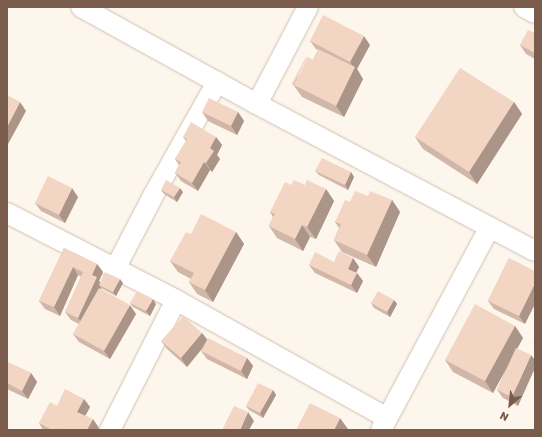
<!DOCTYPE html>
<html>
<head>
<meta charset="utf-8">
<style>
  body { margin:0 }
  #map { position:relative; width:542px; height:437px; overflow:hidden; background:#fdf6ec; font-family:Rubik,sans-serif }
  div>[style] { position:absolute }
  .roads { filter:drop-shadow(0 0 1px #d1beb0) drop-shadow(0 0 1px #d1beb0) }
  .minor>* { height:20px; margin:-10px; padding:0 10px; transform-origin:10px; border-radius:10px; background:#fff }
  .wall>* { inset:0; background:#d1b7a8 }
  .shaded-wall>* { inset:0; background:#aa9588 }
  .building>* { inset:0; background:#f3d5c3 }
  span { translate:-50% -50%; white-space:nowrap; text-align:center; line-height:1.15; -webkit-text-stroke:3px #fffaf3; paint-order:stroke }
  .frame { position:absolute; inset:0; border:8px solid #7a5c4d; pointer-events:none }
  .north { position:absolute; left:490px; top:385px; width:40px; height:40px; -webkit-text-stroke:3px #fffaf3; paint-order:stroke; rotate:207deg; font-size:11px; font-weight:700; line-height:16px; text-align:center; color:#7a5c4d }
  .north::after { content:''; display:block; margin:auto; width:14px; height:18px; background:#7a5c4d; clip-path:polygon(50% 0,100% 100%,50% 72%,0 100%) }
</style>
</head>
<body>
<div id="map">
  <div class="roads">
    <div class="minor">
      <div style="left:81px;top:7px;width:201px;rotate:28.9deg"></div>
      <div style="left:257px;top:104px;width:314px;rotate:27.9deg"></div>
      <div style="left:524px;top:7px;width:13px;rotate:29deg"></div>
      <div style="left:257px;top:104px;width:110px;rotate:-62.3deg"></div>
      <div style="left:7px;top:213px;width:190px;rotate:27.2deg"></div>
      <div style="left:176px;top:300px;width:242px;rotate:29.2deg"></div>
      <div style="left:115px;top:269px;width:82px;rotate:-62.5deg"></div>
      <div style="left:153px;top:196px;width:131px;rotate:-60.7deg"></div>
      <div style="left:110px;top:430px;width:146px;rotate:-63.1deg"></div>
      <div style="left:381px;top:430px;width:230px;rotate:-61.8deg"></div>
    </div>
  </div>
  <div class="wall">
    <div style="clip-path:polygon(535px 33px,535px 59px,526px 54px,520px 45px)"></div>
    <div style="clip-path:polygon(310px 41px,370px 45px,357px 69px,363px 79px,344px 117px,302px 97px,292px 83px,313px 60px,318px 50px,316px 49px)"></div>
    <div style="clip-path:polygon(514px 102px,522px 114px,477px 184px,423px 149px,415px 137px)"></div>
    <div style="clip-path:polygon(202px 112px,238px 112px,244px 121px,237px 135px,208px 121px)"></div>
    <div style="clip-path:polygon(183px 137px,216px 137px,222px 145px,217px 155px,220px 159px,212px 172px,210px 170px,198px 191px,181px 181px,175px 173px,179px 165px,175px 159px,186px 141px)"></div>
    <div style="clip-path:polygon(315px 171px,351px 172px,354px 177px,348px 190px,319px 175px)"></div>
    <div style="clip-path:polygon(291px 185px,305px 185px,326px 189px,334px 201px,316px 239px,310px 237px,303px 251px,277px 238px,269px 226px,273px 217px,270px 212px)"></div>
    <div style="clip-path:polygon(161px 190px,183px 192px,177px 202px,164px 194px)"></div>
    <div style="clip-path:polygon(368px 196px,392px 200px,400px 212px,376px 267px,342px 252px,334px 240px,339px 228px,335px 222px,350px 202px)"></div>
    <div style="clip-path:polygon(78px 197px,65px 223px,41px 211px,35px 203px)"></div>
    <div style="clip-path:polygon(236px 232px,244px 244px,213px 302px,197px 294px,189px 282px,191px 279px,178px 272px,170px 261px,191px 234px)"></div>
    <div style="clip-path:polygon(64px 248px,97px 264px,103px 272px,99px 281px,100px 282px,123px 283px,116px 296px,101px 288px,101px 289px,136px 314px,110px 359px,79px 342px,73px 334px,79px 324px,71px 320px,65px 312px,81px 277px,78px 275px,60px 316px,45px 309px,39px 301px)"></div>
    <div style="clip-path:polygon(353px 258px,359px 267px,356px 272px,363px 281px,357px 293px,315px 273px,309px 265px,334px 262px)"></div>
    <div style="clip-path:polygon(509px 258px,525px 324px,494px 309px,488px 301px)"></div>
    <div style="clip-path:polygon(394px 300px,397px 304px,390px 317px,374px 308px,371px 303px)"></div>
    <div style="clip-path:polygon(130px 303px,156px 304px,150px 316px,133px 307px)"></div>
    <div style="clip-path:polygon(515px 326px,523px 338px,517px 348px,518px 406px,503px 398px,497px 390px,508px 364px,493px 393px,453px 372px,445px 360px)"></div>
    <div style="clip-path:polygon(202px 333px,207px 339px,247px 358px,253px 366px,247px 379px,207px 359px,201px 351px,202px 349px,187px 367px,167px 349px,161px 341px)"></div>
    <div style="clip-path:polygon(7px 362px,31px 373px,37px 382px,28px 399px,7px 389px)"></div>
    <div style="clip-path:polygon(273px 390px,276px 395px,263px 418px,249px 410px,246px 406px)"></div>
    <div style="clip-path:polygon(84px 399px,90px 407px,85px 416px,99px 428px,97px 430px,43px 430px,39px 423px,57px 406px)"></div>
  </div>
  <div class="shaded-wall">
    <div style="clip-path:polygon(364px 36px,370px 45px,357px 69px,363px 79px,344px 117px,336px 106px,354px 68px,350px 62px)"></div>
    <div style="clip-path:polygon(20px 102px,26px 111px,7px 146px,7px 127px)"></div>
    <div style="clip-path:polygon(514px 102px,522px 114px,477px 184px,469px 172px)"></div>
    <div style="clip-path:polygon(238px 112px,244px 121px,237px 135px,231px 126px)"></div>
    <div style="clip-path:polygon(216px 137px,222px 145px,217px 155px,220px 159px,212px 172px,206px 163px,210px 148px)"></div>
    <div style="clip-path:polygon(204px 162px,210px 170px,198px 191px,192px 183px)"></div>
    <div style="clip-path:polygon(351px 172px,354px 177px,348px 190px,345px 185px)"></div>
    <div style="clip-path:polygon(72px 188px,78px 197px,65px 223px,59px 215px)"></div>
    <div style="clip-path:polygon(180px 188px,183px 192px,177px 202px,174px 197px)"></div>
    <div style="clip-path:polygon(326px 189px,334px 201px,316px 239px,307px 227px)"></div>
    <div style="clip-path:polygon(392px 200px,400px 212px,376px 267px,367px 255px)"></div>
    <div style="clip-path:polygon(302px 225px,310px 237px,303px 251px,295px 239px)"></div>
    <div style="clip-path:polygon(236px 232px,244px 244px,213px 302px,205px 290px)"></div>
    <div style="clip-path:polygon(353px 258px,359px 267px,354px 277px,348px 269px)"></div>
    <div style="clip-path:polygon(97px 264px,103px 272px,99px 281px,103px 286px,99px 285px,101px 288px,84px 326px,78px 318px,92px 275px)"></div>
    <div style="clip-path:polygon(73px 267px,78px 275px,60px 316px,54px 307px)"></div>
    <div style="clip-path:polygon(357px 273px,363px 281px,357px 293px,351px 285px)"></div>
    <div style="clip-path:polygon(120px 279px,123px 283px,116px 296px,113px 292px)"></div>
    <div style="clip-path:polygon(535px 283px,535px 304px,525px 324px,519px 316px)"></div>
    <div style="clip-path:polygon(153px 299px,156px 304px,150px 316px,146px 311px)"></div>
    <div style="clip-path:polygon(394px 300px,397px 304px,390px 317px,387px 312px)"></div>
    <div style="clip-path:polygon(130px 305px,136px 314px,110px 359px,104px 351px)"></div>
    <div style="clip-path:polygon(515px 326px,523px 338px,493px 393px,485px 381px)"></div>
    <div style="clip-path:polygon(202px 333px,208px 341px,187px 367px,181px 358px)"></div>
    <div style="clip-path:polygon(531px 355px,535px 360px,535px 368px,518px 406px,512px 397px)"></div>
    <div style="clip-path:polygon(247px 358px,253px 366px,247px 379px,241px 371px)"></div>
    <div style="clip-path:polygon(31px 373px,37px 382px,28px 399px,22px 391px)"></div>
    <div style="clip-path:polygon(273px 390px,276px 395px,263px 418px,260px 413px)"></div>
    <div style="clip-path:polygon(84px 399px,90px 407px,83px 420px,77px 412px)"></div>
    <div style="clip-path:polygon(248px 412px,254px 421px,249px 430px,240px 430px)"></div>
    <div style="clip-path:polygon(340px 418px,348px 429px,348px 430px,334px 430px)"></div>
    <div style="clip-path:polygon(93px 419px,99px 428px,97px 430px,87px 430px)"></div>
  </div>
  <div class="building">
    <div style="clip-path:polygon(323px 15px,364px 36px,350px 62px,310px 41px)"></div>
    <div style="clip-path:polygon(528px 30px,535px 33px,535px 53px,520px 45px)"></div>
    <div style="clip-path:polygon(318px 49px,355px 67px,336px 106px,294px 85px,308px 57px,313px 60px)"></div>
    <div style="clip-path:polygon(306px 57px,307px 58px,294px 84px,292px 83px)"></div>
    <div style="clip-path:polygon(460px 68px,514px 102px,469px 172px,415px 137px)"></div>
    <div style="clip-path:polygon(7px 95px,20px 102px,7px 127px)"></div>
    <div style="clip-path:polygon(209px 98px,238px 112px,231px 126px,202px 112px)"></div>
    <div style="clip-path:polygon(191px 122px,216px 137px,210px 148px,214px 151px,206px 163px,204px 162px,192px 183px,175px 173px,181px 162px,175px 159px,187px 139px,183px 137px)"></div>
    <div style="clip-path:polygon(322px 158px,351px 172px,345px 185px,315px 171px)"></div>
    <div style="clip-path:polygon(48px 176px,72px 188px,59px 215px,35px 203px)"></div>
    <div style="clip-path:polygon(166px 180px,180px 188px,174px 197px,161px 190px)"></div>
    <div style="clip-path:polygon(294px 180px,305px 185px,307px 180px,326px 189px,307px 227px,302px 225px,295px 239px,269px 226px,275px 214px,270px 212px,285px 182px,291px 185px)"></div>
    <div style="clip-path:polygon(355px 191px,368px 196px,370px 191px,392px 200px,367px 255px,334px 240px,341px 224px,335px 222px,345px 200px,350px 202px)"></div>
    <div style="clip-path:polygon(201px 214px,236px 232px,205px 290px,189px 282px,194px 273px,170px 261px,186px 232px,191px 234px)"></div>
    <div style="clip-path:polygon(64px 248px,97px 264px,92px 275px,97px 277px,78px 318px,65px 312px,83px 272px,73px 267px,54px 307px,39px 301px)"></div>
    <div style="clip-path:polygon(339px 251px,353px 258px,348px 269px,357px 273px,351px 285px,309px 265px,315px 252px,334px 262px)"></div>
    <div style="clip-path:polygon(509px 258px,535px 271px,535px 283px,519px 316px,488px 301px)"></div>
    <div style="clip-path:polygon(105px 272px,120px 279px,113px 292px,99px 285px)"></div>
    <div style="clip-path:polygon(99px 288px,130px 305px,104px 351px,73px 334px)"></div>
    <div style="clip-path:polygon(137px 291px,153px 299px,146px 311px,130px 303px)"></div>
    <div style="clip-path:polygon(378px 291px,394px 300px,387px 312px,371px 303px)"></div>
    <div style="clip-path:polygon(475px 304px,515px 326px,485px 381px,445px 360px)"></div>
    <div style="clip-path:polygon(183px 316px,202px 333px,181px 358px,161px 341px)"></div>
    <div style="clip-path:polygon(208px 338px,247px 358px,241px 371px,201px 351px)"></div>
    <div style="clip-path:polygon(535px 340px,535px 345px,533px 344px)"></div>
    <div style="clip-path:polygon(516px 348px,531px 355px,512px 397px,497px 390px)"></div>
    <div style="clip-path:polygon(7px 362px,31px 373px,22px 391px,7px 383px)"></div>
    <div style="clip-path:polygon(258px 383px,273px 390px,260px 413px,246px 406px)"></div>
    <div style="clip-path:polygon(65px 389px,84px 399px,77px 412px,93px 419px,87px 430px,66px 430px,63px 428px,63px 430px,52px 430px,39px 423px,50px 402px,57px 406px)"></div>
    <div style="clip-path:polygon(310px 403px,340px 418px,334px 430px,296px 430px)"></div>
    <div style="clip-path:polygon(234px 406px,248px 412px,240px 430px,222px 430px)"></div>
  </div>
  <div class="frame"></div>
  <div class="north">N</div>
</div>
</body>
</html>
